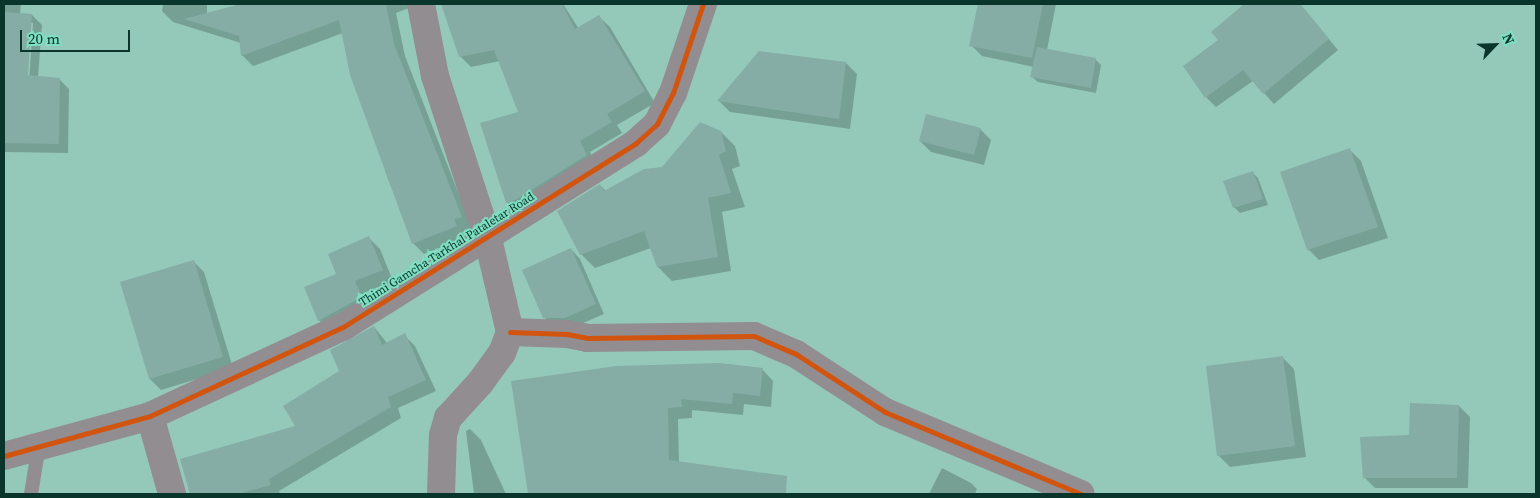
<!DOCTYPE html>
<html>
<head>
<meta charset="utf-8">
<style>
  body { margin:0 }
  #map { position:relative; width:1540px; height:498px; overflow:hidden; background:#94c9b9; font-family:"Source Serif 4",serif }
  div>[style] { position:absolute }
  .shadow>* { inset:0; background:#0003 }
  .building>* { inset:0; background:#85ada5 }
  .service>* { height:14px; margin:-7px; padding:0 7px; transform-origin:7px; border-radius:7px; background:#928d90 }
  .minor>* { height:28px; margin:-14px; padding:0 14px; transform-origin:14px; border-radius:14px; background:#928d90 }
  .tertiary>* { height:28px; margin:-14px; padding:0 14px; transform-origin:14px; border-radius:14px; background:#928d90 }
  .cycleway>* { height:5px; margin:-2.5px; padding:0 2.5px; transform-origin:2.5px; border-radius:2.5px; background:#d2550f }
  span { translate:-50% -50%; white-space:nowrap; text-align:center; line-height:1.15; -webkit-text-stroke:4px #7edfc1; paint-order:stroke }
  .street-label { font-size:12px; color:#09352a }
  .frame { position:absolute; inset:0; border:5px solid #09352a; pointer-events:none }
  .north { position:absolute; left:1470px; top:20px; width:50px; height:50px; -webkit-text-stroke:4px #7edfc1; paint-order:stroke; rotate:66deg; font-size:14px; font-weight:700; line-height:20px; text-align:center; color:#09352a }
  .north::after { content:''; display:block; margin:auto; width:18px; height:22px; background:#09352a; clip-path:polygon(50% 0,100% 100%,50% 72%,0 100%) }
  .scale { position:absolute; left:20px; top:30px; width:110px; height:22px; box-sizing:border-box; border:2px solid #09352a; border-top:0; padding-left:6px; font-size:15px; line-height:18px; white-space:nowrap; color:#09352a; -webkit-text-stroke:4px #7edfc1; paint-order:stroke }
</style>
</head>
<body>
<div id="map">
  <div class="shadow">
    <div style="clip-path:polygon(evenodd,4px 4px,21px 4px,20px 14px,32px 15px,42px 25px,38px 77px,59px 79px,69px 89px,68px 153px,4px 152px,4px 4px,31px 23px,33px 23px,29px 81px,26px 81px,31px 23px)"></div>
    <div style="clip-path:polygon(163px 4px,207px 4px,207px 14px,245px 4px,419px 4px,396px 13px,405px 56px,472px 228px,464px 230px,467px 237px,424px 254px,413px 243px,385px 171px,388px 169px,343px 33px,253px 66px,242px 55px,241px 43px,173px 22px,162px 11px)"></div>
    <div style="clip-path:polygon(442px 4px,521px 4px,523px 14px,545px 4px,563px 4px,579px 29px,599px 17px,610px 27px,655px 103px,617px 125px,622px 133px,590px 152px,597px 167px,518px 213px,507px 202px,520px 112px,500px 61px,471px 67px,460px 56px)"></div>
    <div style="clip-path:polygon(979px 4px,1056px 4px,1047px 50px,1095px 59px,1101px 65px,1096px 93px,1038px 82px,1032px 77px,1034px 67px,982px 56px,971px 45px)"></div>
    <div style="clip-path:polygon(1246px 4px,1300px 4px,1338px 50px,1274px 104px,1253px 81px,1216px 107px,1206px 97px,1220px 40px,1213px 32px)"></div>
    <div style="clip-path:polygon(760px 53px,846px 63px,857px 74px,850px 129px,730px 112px,719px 101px)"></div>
    <div style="clip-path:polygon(980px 129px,991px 140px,984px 165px,931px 152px,920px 141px)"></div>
    <div style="clip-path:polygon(721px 132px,735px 146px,740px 166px,732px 169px,745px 207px,722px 212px,731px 271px,672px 281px,658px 267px,651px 248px,595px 268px,581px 254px,600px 185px,606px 191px,663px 169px)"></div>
    <div style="clip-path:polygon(1350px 150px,1361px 161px,1388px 238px,1319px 260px,1308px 249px)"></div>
    <div style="clip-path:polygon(1252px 172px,1258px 178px,1268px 205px,1240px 213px,1234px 207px)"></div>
    <div style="clip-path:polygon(369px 238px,380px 249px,393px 281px,366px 292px,372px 308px,330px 331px,319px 320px,306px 288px,338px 275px)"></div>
    <div style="clip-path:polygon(571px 249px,580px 259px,604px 314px,574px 327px,553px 326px,544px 317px)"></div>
    <div style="clip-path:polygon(194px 262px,204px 272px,233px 368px,161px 390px,150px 379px,122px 283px)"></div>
    <div style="clip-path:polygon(374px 327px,387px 343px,404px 335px,415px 346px,436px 391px,398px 408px,401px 418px,279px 491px,280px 494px,192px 494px,182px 459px,296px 427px)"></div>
    <div style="clip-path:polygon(1283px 358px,1294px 369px,1306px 457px,1230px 467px,1219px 456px)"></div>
    <div style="clip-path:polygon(762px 369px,773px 381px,771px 407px,744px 404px,743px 415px,692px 410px,692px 418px,678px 419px,679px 463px,756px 483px,754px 494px,530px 494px,512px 383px)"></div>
    <div style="clip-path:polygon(1459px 406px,1470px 417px,1468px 488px,1375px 488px,1364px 477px,1410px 436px)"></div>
    <div style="clip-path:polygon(470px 429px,481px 440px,506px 494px,474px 494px,466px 431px)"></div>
    <div style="clip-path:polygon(942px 468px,971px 483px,977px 489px,975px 494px,929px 494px)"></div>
  </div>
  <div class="building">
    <div style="clip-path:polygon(240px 4px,386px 4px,394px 44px,462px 217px,454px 219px,457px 226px,412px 244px,350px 75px,339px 20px,241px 56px,239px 36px,184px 19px)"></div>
    <div style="clip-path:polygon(441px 4px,562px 4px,575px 29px,599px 15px,645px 91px,607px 114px,612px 122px,580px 141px,587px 155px,517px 199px,506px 203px,480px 123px,518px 112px,494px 50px,459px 57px)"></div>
    <div style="clip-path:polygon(978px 4px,1043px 4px,1032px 58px,969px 46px)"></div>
    <div style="clip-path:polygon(1244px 4px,1300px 4px,1329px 39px,1263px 94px,1243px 70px,1205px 98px,1183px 66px,1218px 40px,1211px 32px)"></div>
    <div style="clip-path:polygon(4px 12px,32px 14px,28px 75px,60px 78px,59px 144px,4px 143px)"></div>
    <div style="clip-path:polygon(1037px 47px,1096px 58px,1091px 88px,1030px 77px)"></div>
    <div style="clip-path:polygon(759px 51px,846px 62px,839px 119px,717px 101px)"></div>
    <div style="clip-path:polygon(926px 114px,981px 128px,974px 155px,919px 141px)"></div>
    <div style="clip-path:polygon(700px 122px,721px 131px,726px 151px,719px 155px,731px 193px,708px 198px,718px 257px,657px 267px,644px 231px,580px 255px,557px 211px,600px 184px,604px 191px,644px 169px,662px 167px)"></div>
    <div style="clip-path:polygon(1350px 148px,1378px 227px,1307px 250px,1280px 172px)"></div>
    <div style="clip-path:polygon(1253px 171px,1263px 199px,1233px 208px,1223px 181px)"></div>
    <div style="clip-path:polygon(369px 236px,383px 270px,355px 281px,362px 297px,318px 321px,304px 287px,336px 274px,328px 254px)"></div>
    <div style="clip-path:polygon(571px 248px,596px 304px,565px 318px,543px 318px,522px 270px)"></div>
    <div style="clip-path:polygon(194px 260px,223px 357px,149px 379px,120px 282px)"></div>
    <div style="clip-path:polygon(374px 326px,382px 345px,405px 333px,426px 380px,388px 397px,391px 407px,269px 479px,271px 485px,238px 494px,190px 494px,180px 459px,295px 426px,283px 406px,339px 371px,330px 350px)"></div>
    <div style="clip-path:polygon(1283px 356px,1295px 446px,1217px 456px,1206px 366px)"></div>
    <div style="clip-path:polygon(720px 363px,763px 368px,760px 396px,733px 393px,732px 404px,681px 399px,682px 407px,668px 408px,669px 460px,787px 476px,786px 494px,528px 494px,511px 381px,616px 366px)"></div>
    <div style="clip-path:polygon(1410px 403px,1459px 405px,1457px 478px,1363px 478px,1360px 437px,1409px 435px)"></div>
  </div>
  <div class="service">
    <div style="left:31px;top:494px;width:50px;rotate:-80.7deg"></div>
  </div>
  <div class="minor">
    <div style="left:421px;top:4px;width:73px;rotate:79deg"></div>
    <div style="left:435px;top:76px;width:171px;rotate:72deg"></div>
    <div style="left:488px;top:239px;width:96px;rotate:76.7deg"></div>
    <div style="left:510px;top:332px;width:57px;rotate:2deg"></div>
    <div style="left:567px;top:334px;width:20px;rotate:11deg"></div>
    <div style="left:587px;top:338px;width:167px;rotate:-0.7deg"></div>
    <div style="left:754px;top:336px;width:46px;rotate:23.2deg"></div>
    <div style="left:796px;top:354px;width:106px;rotate:33.1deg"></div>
    <div style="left:885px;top:412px;width:212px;rotate:22.7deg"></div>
    <div style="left:150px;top:416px;width:81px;rotate:74.2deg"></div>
    <div style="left:441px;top:494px;width:59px;rotate:-88.1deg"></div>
    <div style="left:443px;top:435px;width:18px;rotate:-74deg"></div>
    <div style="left:448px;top:418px;width:47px;rotate:-47.6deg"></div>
    <div style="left:480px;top:383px;width:37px;rotate:-54deg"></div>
    <div style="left:502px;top:353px;width:22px;rotate:-69deg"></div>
  </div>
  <div class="tertiary">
    <div style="left:4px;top:456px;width:151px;rotate:-15.3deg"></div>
    <div style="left:150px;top:416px;width:213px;rotate:-24.8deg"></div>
    <div style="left:343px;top:327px;width:346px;rotate:-32.1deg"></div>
    <div style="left:636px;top:143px;width:28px;rotate:-42deg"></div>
    <div style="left:657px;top:124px;width:35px;rotate:-63deg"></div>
    <div style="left:673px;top:93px;width:94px;rotate:-71.4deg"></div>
  </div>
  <div class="cycleway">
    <div style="left:510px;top:332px;width:57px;rotate:2deg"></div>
    <div style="left:567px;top:334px;width:20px;rotate:11deg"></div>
    <div style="left:587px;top:338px;width:167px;rotate:-0.7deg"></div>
    <div style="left:754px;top:336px;width:46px;rotate:23.2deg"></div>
    <div style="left:796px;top:354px;width:106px;rotate:33.1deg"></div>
    <div style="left:885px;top:412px;width:212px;rotate:22.7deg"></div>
    <div style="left:4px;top:456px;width:151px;rotate:-15.3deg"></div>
    <div style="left:150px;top:416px;width:213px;rotate:-24.8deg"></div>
    <div style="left:343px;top:327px;width:346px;rotate:-32.1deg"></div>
    <div style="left:636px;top:143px;width:28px;rotate:-42deg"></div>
    <div style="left:657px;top:124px;width:35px;rotate:-63deg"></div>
    <div style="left:673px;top:93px;width:94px;rotate:-71.4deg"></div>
  </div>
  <div class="street-label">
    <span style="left:447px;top:250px;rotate:-32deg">Thimi Gamcha Tarkhal Pataletar Road</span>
  </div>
  <div class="frame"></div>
  <div class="north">N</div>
  <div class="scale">20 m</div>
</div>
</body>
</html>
